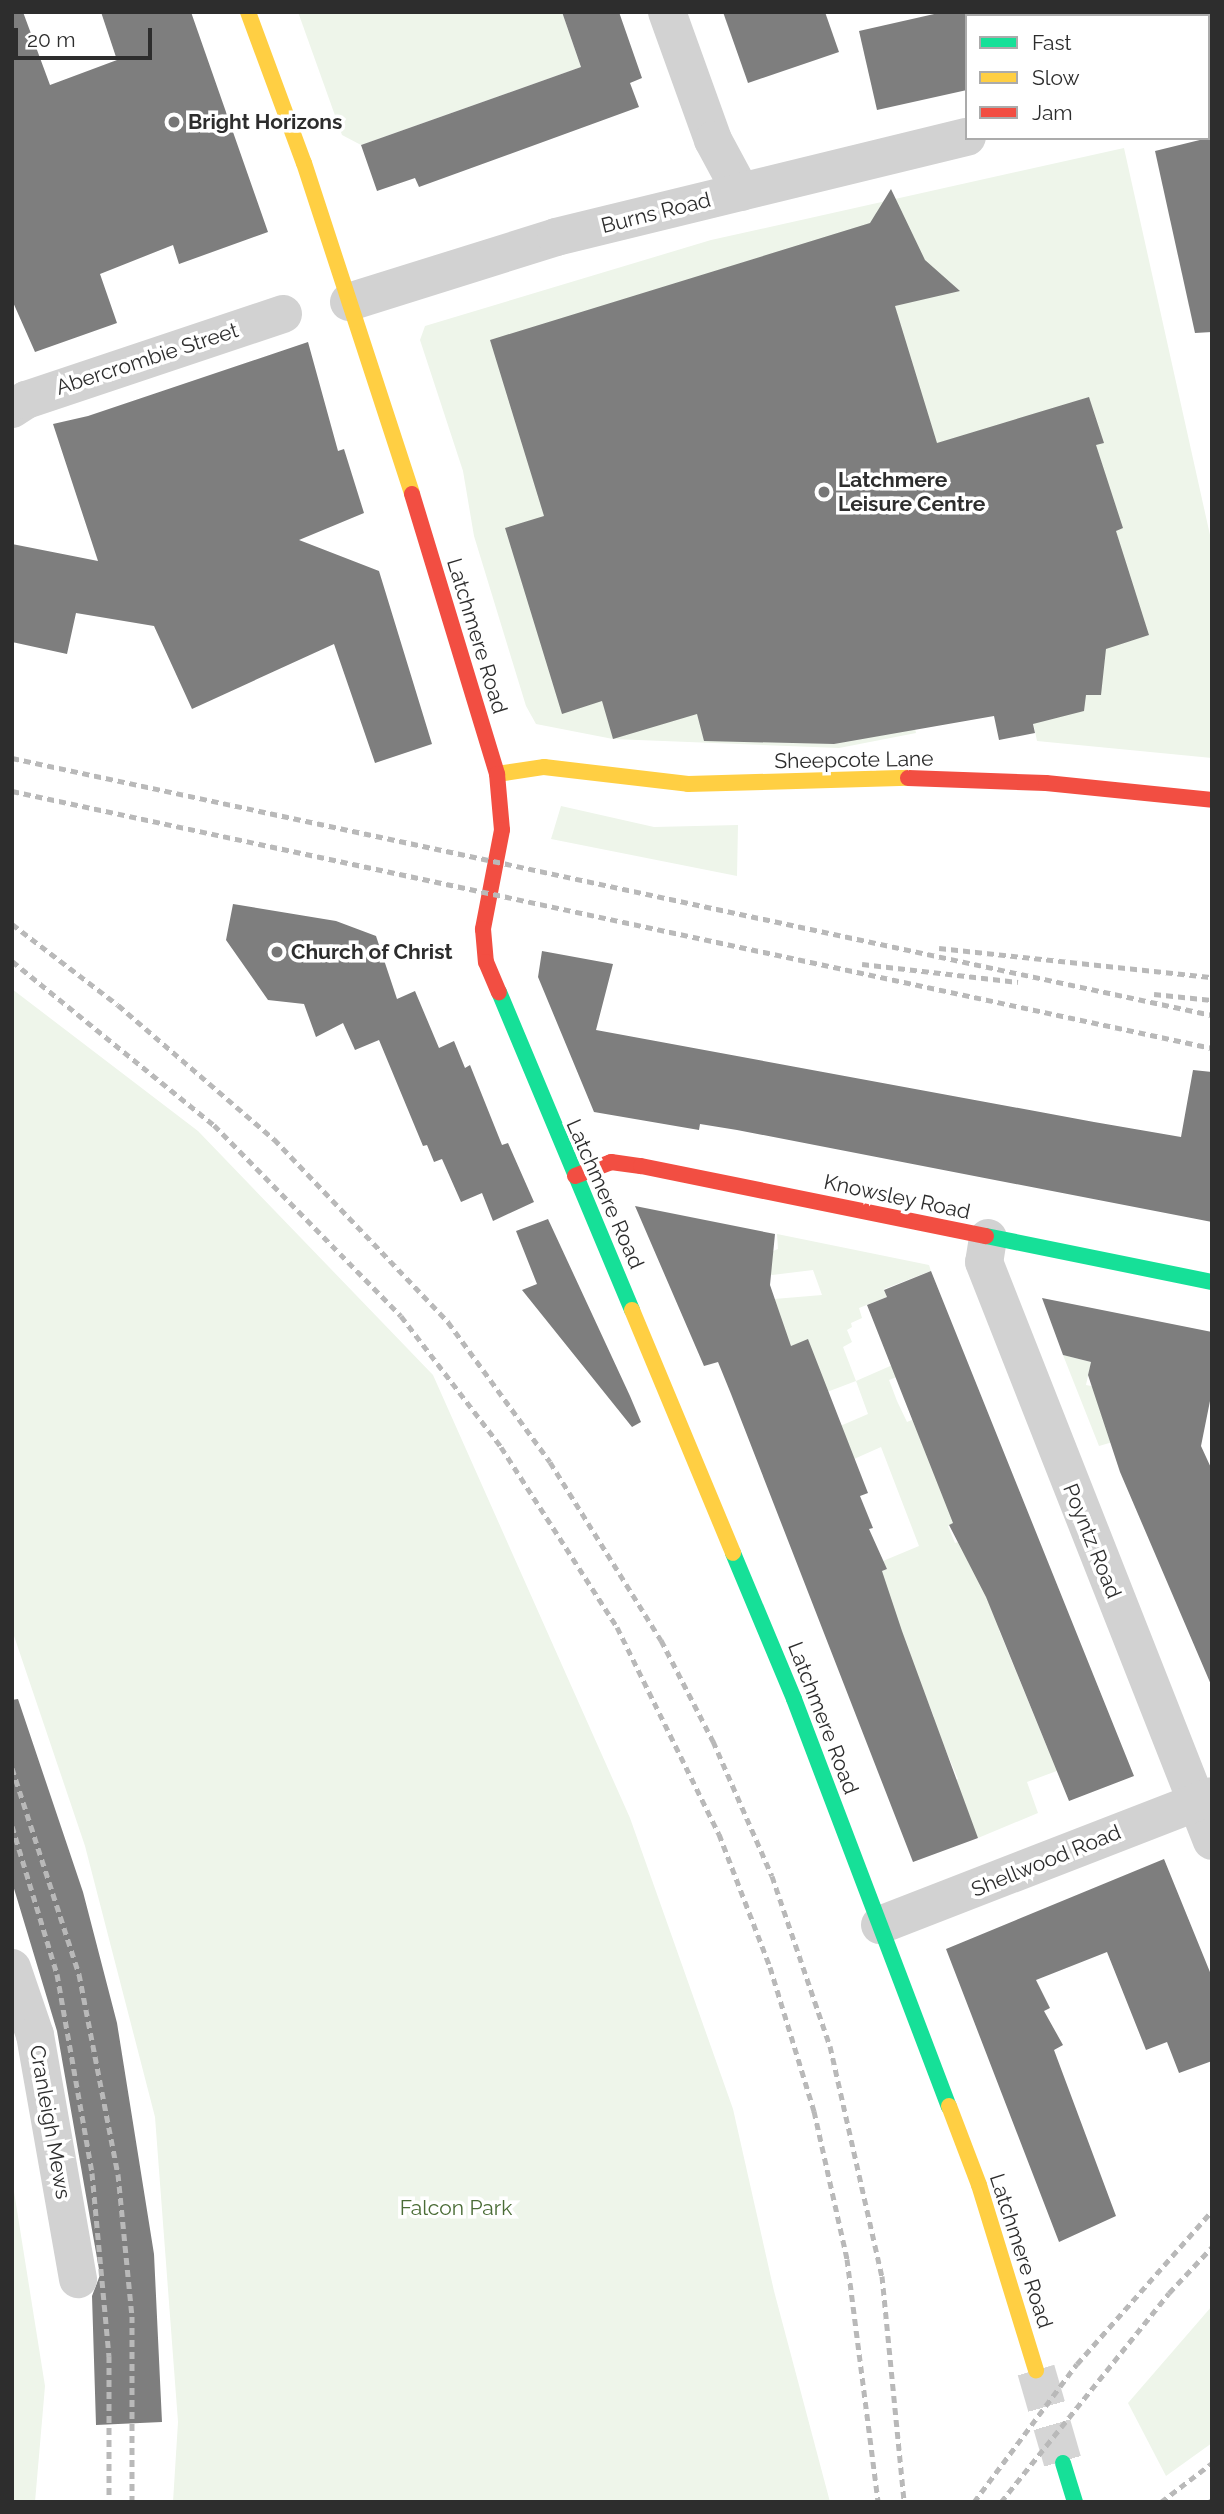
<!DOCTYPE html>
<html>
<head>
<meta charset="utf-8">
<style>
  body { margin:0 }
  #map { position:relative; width:1224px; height:2514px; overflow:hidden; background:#fff; font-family:Raleway,sans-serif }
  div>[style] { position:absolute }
  .green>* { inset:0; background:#eef5ea }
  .building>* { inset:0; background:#7e7e7e }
  .highway-tunnel>* { height:38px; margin-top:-19px; transform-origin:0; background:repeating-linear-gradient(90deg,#d5d5d5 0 38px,transparent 0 57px) }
  .street>* { height:38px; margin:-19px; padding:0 19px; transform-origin:19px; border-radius:19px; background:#d2d2d2 }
  .fast>* { height:16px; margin:-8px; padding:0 8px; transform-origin:8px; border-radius:8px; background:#16e098 }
  .slow>* { height:16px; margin:-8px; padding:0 8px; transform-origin:8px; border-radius:8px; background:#ffcf43 }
  .jam>* { height:16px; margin:-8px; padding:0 8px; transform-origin:8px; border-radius:8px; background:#f24e42 }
  .rail>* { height:5px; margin-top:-2.5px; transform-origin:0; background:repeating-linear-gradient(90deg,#b9b9b9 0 7px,transparent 0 12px) }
  .dots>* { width:19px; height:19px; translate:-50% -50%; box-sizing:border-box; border:4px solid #fff; border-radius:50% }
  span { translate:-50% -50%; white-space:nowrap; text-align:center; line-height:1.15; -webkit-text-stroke:7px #fff; paint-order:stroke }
  .poi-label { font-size:21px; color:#2d2d2d; font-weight:700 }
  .left { translate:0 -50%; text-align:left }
  .street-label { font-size:21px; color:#2d2d2d }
  .park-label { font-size:21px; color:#4a6c36 }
  .frame { position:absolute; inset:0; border:14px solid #2d2d2d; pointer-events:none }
  .legend { position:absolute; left:965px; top:14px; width:245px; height:126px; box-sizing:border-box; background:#fff; border:2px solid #ababab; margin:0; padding:9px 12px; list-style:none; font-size:21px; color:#2d2d2d }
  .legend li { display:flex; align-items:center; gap:14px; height:35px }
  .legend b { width:35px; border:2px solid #ababab }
  .scale { position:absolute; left:14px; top:28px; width:138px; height:32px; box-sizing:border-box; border:4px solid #2d2d2d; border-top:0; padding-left:9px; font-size:21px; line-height:24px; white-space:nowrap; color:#2d2d2d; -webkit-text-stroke:5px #fff; paint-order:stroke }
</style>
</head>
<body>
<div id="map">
  <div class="green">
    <div style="clip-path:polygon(298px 12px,562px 12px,581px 67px,361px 145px,342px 135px)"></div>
    <div style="clip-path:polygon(1124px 148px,1212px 544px,1212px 758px,1037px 741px,1019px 654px,902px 671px,916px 733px,839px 748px,613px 739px,536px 724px,526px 706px,474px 536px,463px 471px,420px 340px,425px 326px,711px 240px)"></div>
    <div style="clip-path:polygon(561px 806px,654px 827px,738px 825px,737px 876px,551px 839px)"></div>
    <div style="clip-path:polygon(12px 989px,198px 1131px,433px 1375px,630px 1818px,733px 2109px,774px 2291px,830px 2502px,173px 2502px,178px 2422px,155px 2117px,85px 1846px,12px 1630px)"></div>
    <div style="clip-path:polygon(777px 1234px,929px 1265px,931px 1271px,884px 1289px,887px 1297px,859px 1308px,862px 1318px,851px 1323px,852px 1327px,847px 1330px,852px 1342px,843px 1347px,856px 1381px,913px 1356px,917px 1369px,889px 1380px,897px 1401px,907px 1422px,933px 1411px,955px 1522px,948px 1526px,955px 1543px,964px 1540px,994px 1616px,1010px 1610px,999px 1630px,1013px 1664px,1047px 1747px,1073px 1765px,1027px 1782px,1038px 1813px,978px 1838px,938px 1787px,958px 1779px,944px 1746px,916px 1724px,934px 1717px,876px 1574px,887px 1569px,883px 1561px,919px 1546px,881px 1447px,854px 1459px,824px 1433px,868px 1414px,856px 1381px,827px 1392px,770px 1355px,774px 1299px,822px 1295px,813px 1270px,764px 1276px,773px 1251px,778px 1249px)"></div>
    <div style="clip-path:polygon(1063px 1355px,1091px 1362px,1086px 1385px,1122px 1392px,1130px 1437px,1099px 1446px)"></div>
    <div style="clip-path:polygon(12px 2179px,45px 2386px,35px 2502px,12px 2502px)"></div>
    <div style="clip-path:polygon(1212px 2306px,1212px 2443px,1166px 2476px,1128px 2403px)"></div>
  </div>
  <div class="building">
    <div style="clip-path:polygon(12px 12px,23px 12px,50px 85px,117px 60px,101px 12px,191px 12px,268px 232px,179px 264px,173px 245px,100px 274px,117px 323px,35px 352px,12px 300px)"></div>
    <div style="clip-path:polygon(562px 12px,619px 12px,642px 78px,630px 83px,639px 107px,419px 187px,415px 178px,377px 191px,361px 145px,581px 67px)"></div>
    <div style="clip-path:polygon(723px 12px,825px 12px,839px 52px,748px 83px)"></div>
    <div style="clip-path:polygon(943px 12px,967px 12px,967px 90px,877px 110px,859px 31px)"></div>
    <div style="clip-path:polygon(1212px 137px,1212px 332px,1195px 333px,1155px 151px)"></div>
    <div style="clip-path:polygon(891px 189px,925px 260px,960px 291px,895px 306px,937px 443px,1089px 397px,1104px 443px,1096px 445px,1123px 528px,1116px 531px,1149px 635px,1106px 649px,1101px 695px,1086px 695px,1084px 711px,1033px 724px,1035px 733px,999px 740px,994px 716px,834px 744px,704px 741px,697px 714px,613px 739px,602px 701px,562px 714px,505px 528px,544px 516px,490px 340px,870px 223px)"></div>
    <div style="clip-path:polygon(308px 342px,338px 451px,344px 449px,364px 513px,299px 540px,379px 571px,432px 744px,375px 763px,334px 644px,192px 709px,154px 626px,76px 613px,67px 654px,12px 642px,12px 544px,98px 561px,53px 424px,88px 416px)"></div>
    <div style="clip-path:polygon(233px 904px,336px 921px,376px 936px,397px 999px,415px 991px,439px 1048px,454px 1041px,465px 1068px,470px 1065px,502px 1145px,508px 1143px,534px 1202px,493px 1221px,482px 1193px,461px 1202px,442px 1159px,434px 1162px,427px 1145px,423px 1146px,379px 1040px,355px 1050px,343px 1023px,316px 1037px,304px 1004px,268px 1000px,226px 940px)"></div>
    <div style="clip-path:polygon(542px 951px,613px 964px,596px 1030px,1094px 1122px,1181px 1137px,1193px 1070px,1212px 1072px,1212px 1222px,737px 1130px,700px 1124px,699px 1130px,594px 1112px,538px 977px)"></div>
    <div style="clip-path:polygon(635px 1206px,775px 1234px,770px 1285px,791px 1346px,808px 1339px,868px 1493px,860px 1496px,873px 1528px,869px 1529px,887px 1569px,882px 1571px,902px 1631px,978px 1838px,913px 1862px,731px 1394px,718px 1362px,704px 1366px)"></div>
    <div style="clip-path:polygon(548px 1219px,630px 1396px,641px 1422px,632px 1427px,522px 1290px,537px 1284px,516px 1231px)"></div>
    <div style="clip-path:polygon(931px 1271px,1134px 1776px,1069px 1801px,986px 1597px,949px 1525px,953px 1523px,867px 1305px,887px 1297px,884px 1290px)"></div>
    <div style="clip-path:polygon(1042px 1298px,1212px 1332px,1212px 1391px,1201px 1446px,1212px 1470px,1212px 1687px,1120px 1472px,1088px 1375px,1091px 1362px,1063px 1355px)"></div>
    <div style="clip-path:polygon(18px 1699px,83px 1892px,117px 2023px,154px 2254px,162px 2422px,96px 2425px,92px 2296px,100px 2275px,57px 2031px,12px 1882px,12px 1700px)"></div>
    <div style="clip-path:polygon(1164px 1859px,1212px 1977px,1212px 2061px,1179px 2073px,1167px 2042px,1146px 2050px,1107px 1952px,1036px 1980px,1050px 2008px,1044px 2011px,1063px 2045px,1054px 2050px,1116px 2216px,1059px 2242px,946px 1949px)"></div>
  </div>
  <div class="highway-tunnel">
    <div style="left:1036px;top:2370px;width:97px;rotate:73.8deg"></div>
  </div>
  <div class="street">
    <div style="left:667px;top:12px;width:136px;rotate:70.2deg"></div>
    <div style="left:713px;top:140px;width:59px;rotate:61.7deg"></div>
    <div style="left:1208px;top:86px;width:4px;rotate:-14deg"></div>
    <div style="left:349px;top:302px;width:217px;rotate:-17.4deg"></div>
    <div style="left:556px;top:237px;width:423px;rotate:-13.7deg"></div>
    <div style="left:12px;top:409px;width:17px;rotate:-33deg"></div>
    <div style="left:26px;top:400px;width:271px;rotate:-18.5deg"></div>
    <div style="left:988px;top:1238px;width:24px;rotate:99deg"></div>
    <div style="left:984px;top:1262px;width:622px;rotate:68.51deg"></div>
    <div style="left:880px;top:1925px;width:356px;rotate:-21.2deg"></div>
    <div style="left:12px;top:1968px;width:71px;rotate:71.1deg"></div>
    <div style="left:35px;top:2035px;width:248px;rotate:80deg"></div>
  </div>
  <div class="fast">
    <div style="left:499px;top:992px;width:345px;rotate:67.3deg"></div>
    <div style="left:986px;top:1236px;width:231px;rotate:11.5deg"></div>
    <div style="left:733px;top:1553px;width:158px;rotate:67.3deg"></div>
    <div style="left:794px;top:1699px;width:436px;rotate:69.2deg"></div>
    <div style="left:1063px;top:2463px;width:41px;rotate:72.9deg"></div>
  </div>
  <div class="slow">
    <div style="left:248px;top:12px;width:161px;rotate:69.7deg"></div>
    <div style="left:304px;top:163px;width:348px;rotate:71.9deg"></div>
    <div style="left:497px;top:774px;width:48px;rotate:-8.5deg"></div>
    <div style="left:544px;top:767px;width:145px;rotate:6.7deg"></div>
    <div style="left:688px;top:784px;width:220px;rotate:-1.6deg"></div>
    <div style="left:632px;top:1310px;width:263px;rotate:67.4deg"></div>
    <div style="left:949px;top:2106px;width:85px;rotate:69.2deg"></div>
    <div style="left:979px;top:2185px;width:194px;rotate:72.9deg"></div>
  </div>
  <div class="jam">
    <div style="left:412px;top:494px;width:293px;rotate:73.1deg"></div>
    <div style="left:497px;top:774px;width:56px;rotate:84.9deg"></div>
    <div style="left:502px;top:830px;width:101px;rotate:100.9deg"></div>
    <div style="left:483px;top:929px;width:33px;rotate:85deg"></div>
    <div style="left:486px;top:962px;width:33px;rotate:67deg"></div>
    <div style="left:908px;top:778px;width:138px;rotate:2.1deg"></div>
    <div style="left:1046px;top:783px;width:167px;rotate:5.8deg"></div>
    <div style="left:575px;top:1176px;width:39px;rotate:-21deg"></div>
    <div style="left:611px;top:1162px;width:30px;rotate:8deg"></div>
    <div style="left:641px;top:1166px;width:352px;rotate:11.5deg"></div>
  </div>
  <div class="rail">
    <div style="left:12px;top:758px;width:1227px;rotate:12.09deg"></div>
    <div style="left:12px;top:791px;width:1227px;rotate:12.09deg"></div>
    <div style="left:12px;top:924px;width:133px;rotate:37.4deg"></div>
    <div style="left:118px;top:1005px;width:206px;rotate:40.7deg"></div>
    <div style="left:274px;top:1139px;width:253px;rotate:46.4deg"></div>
    <div style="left:448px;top:1322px;width:173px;rotate:53.9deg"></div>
    <div style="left:550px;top:1462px;width:210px;rotate:58.1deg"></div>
    <div style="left:661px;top:1640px;width:114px;rotate:62.8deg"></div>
    <div style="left:713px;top:1741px;width:147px;rotate:66.4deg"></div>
    <div style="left:772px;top:1876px;width:180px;rotate:71.2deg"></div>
    <div style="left:830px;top:2046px;width:236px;rotate:77.3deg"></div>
    <div style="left:882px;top:2276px;width:227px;rotate:84.4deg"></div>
    <div style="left:939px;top:948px;width:275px;rotate:6.1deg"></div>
    <div style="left:12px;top:961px;width:260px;rotate:39.1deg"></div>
    <div style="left:214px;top:1125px;width:267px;rotate:45.6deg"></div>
    <div style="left:401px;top:1316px;width:165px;rotate:52.6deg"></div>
    <div style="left:501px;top:1447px;width:214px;rotate:57.2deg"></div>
    <div style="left:617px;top:1627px;width:231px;rotate:63.8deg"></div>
    <div style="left:719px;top:1834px;width:142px;rotate:69deg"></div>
    <div style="left:770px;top:1967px;width:151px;rotate:73deg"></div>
    <div style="left:814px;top:2111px;width:152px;rotate:77.4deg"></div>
    <div style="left:847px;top:2259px;width:245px;rotate:82.7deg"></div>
    <div style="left:862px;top:964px;width:157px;rotate:6.6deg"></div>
    <div style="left:1154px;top:994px;width:58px;rotate:5.9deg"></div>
    <div style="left:12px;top:1768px;width:217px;rotate:72deg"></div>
    <div style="left:79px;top:1974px;width:204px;rotate:79deg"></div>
    <div style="left:118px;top:2174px;width:143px;rotate:84.4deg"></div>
    <div style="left:132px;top:2316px;width:186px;rotate:90deg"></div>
    <div style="left:12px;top:1826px;width:155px;rotate:73.1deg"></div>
    <div style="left:57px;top:1974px;width:202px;rotate:80deg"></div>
    <div style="left:92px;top:2173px;width:184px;rotate:84.7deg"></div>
    <div style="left:109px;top:2356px;width:146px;rotate:90deg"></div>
    <div style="left:974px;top:2502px;width:172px;rotate:-53.3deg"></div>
    <div style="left:1077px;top:2364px;width:204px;rotate:-48.6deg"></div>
    <div style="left:1001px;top:2502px;width:268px;rotate:-51.2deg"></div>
    <div style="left:1169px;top:2293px;width:63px;rotate:-46.9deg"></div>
    <div style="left:1161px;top:2502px;width:64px;rotate:-37.4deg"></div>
    <div style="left:1209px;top:2502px;width:4px;rotate:-34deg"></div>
  </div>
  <div class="dots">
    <div style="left:174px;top:122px;background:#767676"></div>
    <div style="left:824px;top:492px;background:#767676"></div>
    <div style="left:277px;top:952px;background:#767676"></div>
  </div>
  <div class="poi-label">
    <span class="left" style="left:188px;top:122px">Bright Horizons</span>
    <span class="left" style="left:838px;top:492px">Latchmere<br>Leisure Centre</span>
    <span class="left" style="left:291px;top:952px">Church of Christ</span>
  </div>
  <div class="street-label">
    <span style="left:656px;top:213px;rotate:-14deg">Burns Road</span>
    <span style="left:147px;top:359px;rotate:-18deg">Abercrombie Street</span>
    <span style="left:477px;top:636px;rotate:73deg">Latchmere Road</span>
    <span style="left:854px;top:760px;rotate:-1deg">Sheepcote Lane</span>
    <span style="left:605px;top:1194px;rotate:66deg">Latchmere Road</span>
    <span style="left:897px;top:1197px;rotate:12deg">Knowsley Road</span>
    <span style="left:1092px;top:1541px;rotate:68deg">Poyntz Road</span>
    <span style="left:823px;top:1718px;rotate:69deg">Latchmere Road</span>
    <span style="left:1046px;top:1861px;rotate:-22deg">Shellwood Road</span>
    <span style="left:50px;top:2122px;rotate:80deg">Cranleigh Mews</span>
    <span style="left:1021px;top:2251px;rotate:72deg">Latchmere Road</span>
  </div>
  <div class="park-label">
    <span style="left:456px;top:2208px">Falcon Park</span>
  </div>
  <div class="frame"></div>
  <ul class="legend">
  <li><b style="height:9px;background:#16e098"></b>Fast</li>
  <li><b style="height:9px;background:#ffcf43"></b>Slow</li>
  <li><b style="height:9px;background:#f24e42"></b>Jam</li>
  </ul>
  <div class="scale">20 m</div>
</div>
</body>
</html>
